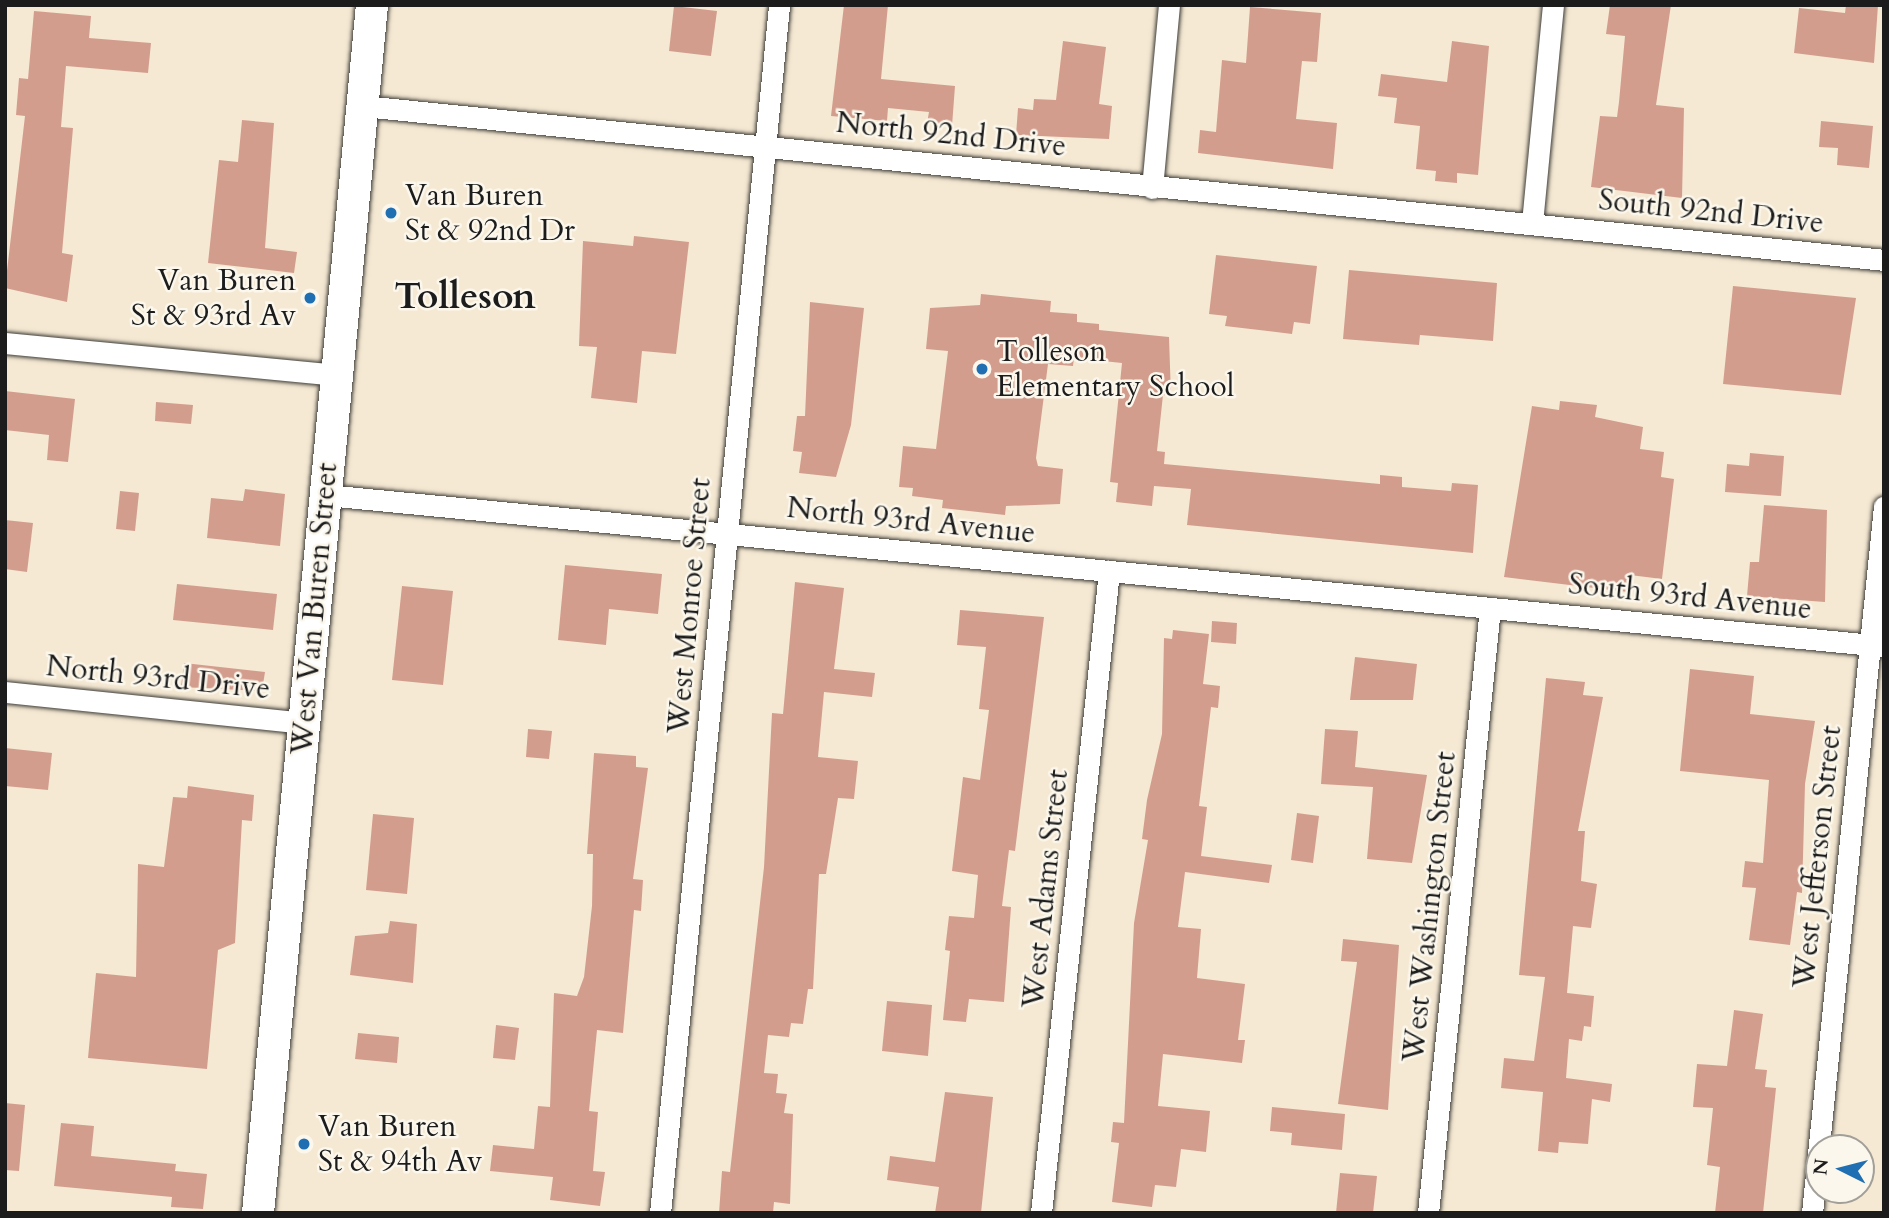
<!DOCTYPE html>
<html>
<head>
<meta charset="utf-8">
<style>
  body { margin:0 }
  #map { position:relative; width:1889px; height:1218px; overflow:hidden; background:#f5e9d3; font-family:Cardo,serif }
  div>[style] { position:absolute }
  .building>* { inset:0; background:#d39d8e }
  .roads { filter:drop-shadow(0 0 2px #3d3b37) drop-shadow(0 0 2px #3d3b37) }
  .minor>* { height:21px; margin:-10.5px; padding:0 10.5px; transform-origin:10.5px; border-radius:10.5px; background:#fff }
  .primary>* { height:32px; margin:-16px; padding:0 16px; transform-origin:16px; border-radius:16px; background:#fff }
  .dots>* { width:19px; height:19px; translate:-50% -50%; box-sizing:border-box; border:4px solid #fbf7ec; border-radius:50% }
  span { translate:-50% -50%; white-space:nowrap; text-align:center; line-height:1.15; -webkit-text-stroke:5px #fbf7ec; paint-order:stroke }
  .street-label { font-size:30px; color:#1c1c1c }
  .poi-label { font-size:30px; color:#1c1c1c }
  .left { translate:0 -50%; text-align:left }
  .right { translate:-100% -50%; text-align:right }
  .district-label { font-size:37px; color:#1c1c1c; font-weight:700 }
  .frame { position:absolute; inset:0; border:7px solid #1c1c1c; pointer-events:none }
  .north { position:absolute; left:1805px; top:1134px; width:70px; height:70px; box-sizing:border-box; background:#fbf7ec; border:2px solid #a29f99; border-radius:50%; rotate:276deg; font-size:19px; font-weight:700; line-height:28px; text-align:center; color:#1c1c1c }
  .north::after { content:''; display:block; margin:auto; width:24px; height:32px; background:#1f6fb2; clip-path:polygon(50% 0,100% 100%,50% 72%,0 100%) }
</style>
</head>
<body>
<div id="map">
  <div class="building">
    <div style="clip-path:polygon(844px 5px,888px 5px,881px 79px,955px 86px,952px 126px,927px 123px,929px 112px,888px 108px,887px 121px,831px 116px)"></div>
    <div style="clip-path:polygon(1610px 5px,1671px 5px,1656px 105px,1684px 108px,1682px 198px,1591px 187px,1600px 116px,1617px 117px,1619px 102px,1625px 36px,1606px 34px)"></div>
    <div style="clip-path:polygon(1846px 5px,1878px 5px,1874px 63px,1794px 53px,1799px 8px,1845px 13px)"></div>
    <div style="clip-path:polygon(674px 6px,717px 11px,711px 56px,669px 51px)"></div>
    <div style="clip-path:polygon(1250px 7px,1321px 13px,1317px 62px,1302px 61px,1296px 119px,1337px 123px,1333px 169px,1198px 153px,1200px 130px,1216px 132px,1222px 60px,1246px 63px)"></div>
    <div style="clip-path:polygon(34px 11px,91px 16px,89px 38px,151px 43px,148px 73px,66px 66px,61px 127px,73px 128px,62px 253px,73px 255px,67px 302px,5px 288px,25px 116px,16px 115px,19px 78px,28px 79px)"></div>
    <div style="clip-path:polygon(1063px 41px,1106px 47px,1099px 104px,1112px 106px,1109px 139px,1016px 135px,1018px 108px,1033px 110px,1034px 99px,1056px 100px)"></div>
    <div style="clip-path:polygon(1452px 41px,1489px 46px,1478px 175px,1457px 173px,1457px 183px,1435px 181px,1436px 171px,1416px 169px,1420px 126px,1394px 123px,1397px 98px,1378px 96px,1381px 74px,1447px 82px)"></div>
    <div style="clip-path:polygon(242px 120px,274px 123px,265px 248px,297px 252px,294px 273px,208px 263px,219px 160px,238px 162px)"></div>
    <div style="clip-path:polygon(1821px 121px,1873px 126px,1869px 168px,1837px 165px,1838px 148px,1819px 147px)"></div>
    <div style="clip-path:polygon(634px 236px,689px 242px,676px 354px,642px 351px,637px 403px,591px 398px,597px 347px,579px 346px,583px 241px,633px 246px)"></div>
    <div style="clip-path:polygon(1216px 255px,1317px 266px,1310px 324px,1294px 322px,1292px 334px,1225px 326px,1227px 316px,1209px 314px)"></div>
    <div style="clip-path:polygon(1349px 270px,1497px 283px,1493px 341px,1420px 335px,1419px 345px,1343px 339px)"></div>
    <div style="clip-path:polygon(1733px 286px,1856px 298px,1841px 395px,1723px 384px)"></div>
    <div style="clip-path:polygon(981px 294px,1051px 301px,1050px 312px,1077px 314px,1077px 322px,1099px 324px,1099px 330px,1169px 337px,1171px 396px,1163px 395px,1157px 451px,1165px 452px,1164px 464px,1380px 484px,1380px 475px,1402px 477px,1402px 487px,1451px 491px,1452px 483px,1478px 485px,1473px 553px,1187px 525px,1191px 489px,1154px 486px,1152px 506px,1116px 502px,1118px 483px,1110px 482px,1122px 363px,1074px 358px,1073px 366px,1048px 364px,1036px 458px,1038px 466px,1063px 469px,1060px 504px,1006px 506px,1005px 515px,942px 508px,943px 500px,912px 496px,913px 488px,899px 487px,903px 446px,936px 449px,948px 351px,926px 349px,930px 308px,980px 305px)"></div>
    <div style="clip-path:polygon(810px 302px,864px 308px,851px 425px,836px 477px,799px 473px,802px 452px,793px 451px,797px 416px,805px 416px)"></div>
    <div style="clip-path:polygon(5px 391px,75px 399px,68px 462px,47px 460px,49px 435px,5px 430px)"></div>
    <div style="clip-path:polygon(1560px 401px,1597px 405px,1595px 417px,1643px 427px,1640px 449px,1664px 452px,1661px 477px,1674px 479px,1662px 579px,1630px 575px,1628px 592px,1504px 577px,1532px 406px,1559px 410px)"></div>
    <div style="clip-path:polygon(156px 402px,193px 405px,191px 424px,155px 421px)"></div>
    <div style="clip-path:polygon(1750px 453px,1784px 456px,1781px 496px,1725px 492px,1727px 464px,1749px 466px)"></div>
    <div style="clip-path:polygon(245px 489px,285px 494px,280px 546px,207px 538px,211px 498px,243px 501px)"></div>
    <div style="clip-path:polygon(120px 491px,139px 493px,135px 531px,116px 529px)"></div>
    <div style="clip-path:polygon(1764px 505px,1827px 510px,1825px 602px,1747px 596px,1750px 562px,1759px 562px)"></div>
    <div style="clip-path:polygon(5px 520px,33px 523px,27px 572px,5px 569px)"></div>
    <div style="clip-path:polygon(565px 565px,662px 574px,658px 614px,609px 609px,606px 645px,558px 640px)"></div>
    <div style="clip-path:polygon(795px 582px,844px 588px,834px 669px,875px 673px,872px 697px,824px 692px,818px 757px,858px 761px,854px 799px,838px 798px,826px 874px,819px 874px,813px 989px,808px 989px,803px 1024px,791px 1023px,789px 1037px,768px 1035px,764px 1073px,778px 1074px,776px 1093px,787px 1094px,784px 1113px,793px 1114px,790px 1204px,774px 1202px,773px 1213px,719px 1213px,722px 1171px,730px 1172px,764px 867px,772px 713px,783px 714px)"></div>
    <div style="clip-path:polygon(177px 584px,277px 594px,273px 630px,173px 620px)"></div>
    <div style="clip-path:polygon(402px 586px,453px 591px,443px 685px,392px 680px)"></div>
    <div style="clip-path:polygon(960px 610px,1044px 617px,1015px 851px,1009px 850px,1002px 906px,1011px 907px,1004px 1002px,969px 999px,966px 1022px,943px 1020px,950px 951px,945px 950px,949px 916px,974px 918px,978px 875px,952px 871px,963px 777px,980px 780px,989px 710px,979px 709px,986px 647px,957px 645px)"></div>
    <div style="clip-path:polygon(1212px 621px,1237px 623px,1236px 644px,1211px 642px)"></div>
    <div style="clip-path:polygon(1173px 630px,1209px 634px,1203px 684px,1220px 686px,1218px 708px,1211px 707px,1199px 806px,1207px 807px,1201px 856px,1272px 865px,1269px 883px,1185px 872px,1178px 927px,1201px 929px,1197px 978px,1245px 984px,1238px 1040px,1245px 1040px,1242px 1063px,1163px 1054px,1158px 1106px,1210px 1111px,1206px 1152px,1181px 1149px,1176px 1187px,1155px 1185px,1152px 1207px,1112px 1202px,1119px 1143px,1111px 1142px,1113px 1122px,1124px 1123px,1134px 923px,1148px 840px,1142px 839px,1147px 800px,1162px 734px,1164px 638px,1172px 639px)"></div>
    <div style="clip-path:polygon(1355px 657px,1417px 664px,1413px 700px,1350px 700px)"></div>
    <div style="clip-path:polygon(184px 663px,265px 672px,262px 691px,181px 687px)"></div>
    <div style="clip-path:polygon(1690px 669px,1754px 676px,1750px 714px,1815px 721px,1805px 784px,1802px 893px,1797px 892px,1790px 945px,1749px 940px,1756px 888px,1742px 887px,1745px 861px,1763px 863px,1769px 780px,1680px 771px)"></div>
    <div style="clip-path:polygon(1546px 678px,1585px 682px,1583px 695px,1603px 697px,1578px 831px,1585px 831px,1581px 881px,1597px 884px,1591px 928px,1573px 926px,1567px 993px,1594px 996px,1591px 1027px,1584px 1026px,1582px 1041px,1569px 1039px,1566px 1078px,1612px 1084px,1610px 1102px,1592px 1099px,1588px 1144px,1559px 1142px,1558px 1153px,1538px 1151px,1543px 1092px,1501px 1088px,1504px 1058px,1534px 1061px,1545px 977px,1519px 975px)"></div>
    <div style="clip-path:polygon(528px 729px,552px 731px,549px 759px,526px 757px)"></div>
    <div style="clip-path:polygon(1325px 729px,1358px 731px,1355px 767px,1427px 775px,1412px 863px,1367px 859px,1373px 787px,1321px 784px)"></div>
    <div style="clip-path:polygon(5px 748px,52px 753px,48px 790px,5px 786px)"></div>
    <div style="clip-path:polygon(594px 753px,636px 756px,636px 767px,648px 768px,633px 879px,643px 880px,641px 911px,634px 910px,623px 1033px,597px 1030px,589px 1111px,598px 1112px,593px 1171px,605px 1172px,600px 1206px,550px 1200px,553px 1177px,490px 1171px,493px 1145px,534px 1149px,538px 1106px,550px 1107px,554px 993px,577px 996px,584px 977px,592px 906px,593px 854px,587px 854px)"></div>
    <div style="clip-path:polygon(188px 786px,254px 795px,252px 821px,242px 820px,235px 943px,218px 950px,207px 1069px,88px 1058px,96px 973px,136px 977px,138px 864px,164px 867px,173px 797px,187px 798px)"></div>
    <div style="clip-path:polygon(1297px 813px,1319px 816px,1313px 863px,1291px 860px)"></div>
    <div style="clip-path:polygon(373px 814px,414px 818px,407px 894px,366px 890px)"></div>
    <div style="clip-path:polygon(390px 921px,417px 924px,413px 983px,350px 975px,355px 936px,388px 933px)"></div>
    <div style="clip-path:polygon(1343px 939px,1399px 945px,1388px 1110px,1338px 1104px,1357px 962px,1341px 961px)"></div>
    <div style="clip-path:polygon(887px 1001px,932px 1005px,928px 1056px,882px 1051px)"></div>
    <div style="clip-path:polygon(1734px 1010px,1763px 1014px,1755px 1069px,1767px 1070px,1765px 1087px,1776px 1088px,1763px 1213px,1715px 1213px,1720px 1167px,1707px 1165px,1713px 1108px,1693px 1107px,1697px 1064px,1727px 1066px)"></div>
    <div style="clip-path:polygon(496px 1025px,519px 1028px,515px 1060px,493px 1058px)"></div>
    <div style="clip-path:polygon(358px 1033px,399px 1037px,397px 1063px,355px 1059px)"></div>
    <div style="clip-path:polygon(945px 1092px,993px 1097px,981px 1213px,935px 1213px,939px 1187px,887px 1180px,890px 1156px,935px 1162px)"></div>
    <div style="clip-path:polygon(5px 1103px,25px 1105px,19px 1171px,5px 1170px)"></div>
    <div style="clip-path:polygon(1272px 1107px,1345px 1114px,1342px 1150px,1291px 1145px,1292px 1133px,1270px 1131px)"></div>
    <div style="clip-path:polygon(61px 1123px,94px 1126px,91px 1156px,176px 1164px,175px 1171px,207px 1174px,203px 1209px,171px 1207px,172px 1197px,54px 1186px)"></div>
    <div style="clip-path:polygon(1340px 1173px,1377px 1176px,1373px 1213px,1336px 1213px)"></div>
  </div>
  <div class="roads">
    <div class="minor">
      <div style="left:363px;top:106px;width:1529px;rotate:5.78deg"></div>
      <div style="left:1152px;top:188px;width:184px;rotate:-84.7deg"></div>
      <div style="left:1532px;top:223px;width:219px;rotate:-84.5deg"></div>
      <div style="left:5px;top:343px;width:334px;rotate:5.5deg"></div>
      <div style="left:326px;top:495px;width:1565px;rotate:5.54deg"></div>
      <div style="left:5px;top:692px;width:301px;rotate:5.9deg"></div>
      <div style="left:660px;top:1213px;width:1214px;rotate:-84.37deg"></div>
      <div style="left:1041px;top:1213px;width:646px;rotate:-83.95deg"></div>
      <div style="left:1428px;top:1213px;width:608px;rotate:-84.15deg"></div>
      <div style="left:1812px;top:1213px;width:710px;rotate:-84.18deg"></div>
    </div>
    <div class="primary">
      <div style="left:258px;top:1213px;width:1213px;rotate:-84.61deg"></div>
    </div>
  </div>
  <div class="dots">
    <div style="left:391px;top:213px;background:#1f6fb2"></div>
    <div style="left:310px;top:298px;background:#1f6fb2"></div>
    <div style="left:982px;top:369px;background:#1f6fb2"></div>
    <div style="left:304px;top:1144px;background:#1f6fb2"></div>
  </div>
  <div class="street-label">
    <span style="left:951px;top:135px;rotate:6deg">North 92nd Drive</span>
    <span style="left:1711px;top:212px;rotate:6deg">South 92nd Drive</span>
    <span style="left:911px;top:521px;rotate:6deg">North 93rd Avenue</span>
    <span style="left:1690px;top:597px;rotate:6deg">South 93rd Avenue</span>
    <span style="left:690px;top:606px;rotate:-85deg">West Monroe Street</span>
    <span style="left:315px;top:609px;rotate:-85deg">West Van Buren Street</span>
    <span style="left:158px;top:678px;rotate:6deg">North 93rd Drive</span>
    <span style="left:1818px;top:857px;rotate:-84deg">West Jefferson Street</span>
    <span style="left:1046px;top:889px;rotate:-84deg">West Adams Street</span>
    <span style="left:1430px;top:907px;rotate:-84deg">West Washington Street</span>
  </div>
  <div class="poi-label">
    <span class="left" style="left:405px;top:213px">Van Buren<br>St &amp; 92nd Dr</span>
    <span class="right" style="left:296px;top:298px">Van Buren<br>St &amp; 93rd Av</span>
    <span class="left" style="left:996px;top:369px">Tolleson<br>Elementary School</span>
    <span class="left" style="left:318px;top:1144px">Van Buren<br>St &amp; 94th Av</span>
  </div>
  <div class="district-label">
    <span style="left:465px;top:296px">Tolleson</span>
  </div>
  <div class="frame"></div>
  <div class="north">N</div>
</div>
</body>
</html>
